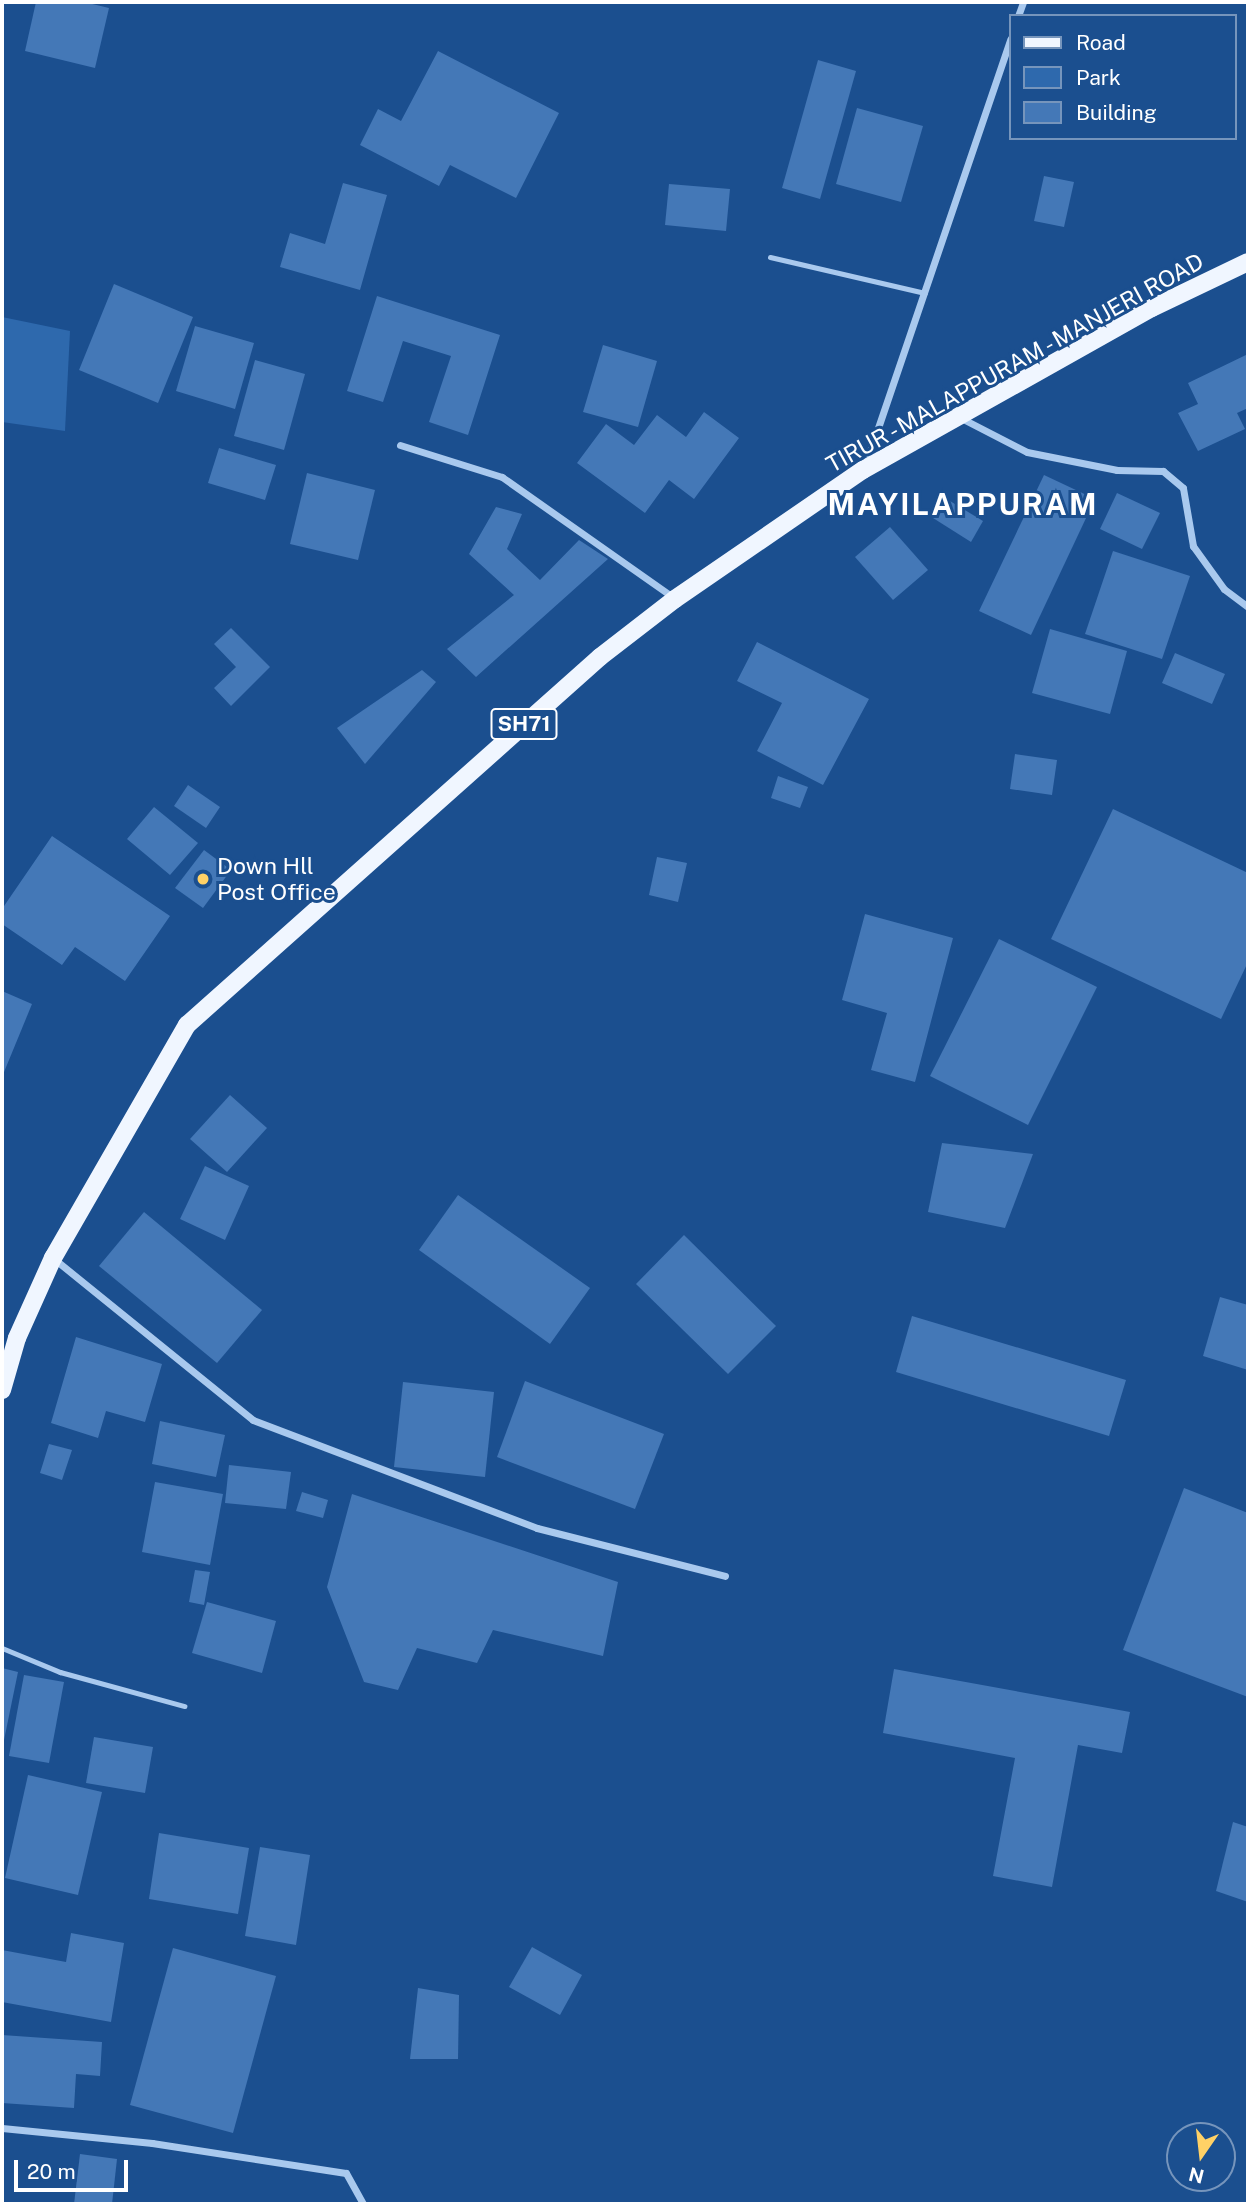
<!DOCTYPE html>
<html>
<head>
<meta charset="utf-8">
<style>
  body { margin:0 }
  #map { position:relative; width:1250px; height:2206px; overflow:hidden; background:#1b4f8f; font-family:"Public Sans",sans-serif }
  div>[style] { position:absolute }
  .green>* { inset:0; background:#2e69ad }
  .building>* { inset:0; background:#4478b7 }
  .service>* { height:5px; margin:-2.5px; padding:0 2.5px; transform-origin:2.5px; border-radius:2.5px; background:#a9c9ee }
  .minor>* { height:7px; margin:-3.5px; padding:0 3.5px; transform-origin:3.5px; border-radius:3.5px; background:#a9c9ee }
  .primary>* { height:18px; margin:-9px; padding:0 9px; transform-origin:9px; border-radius:9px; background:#f0f6ff }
  .dots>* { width:19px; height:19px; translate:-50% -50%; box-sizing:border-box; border:4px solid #1b4f8f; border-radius:50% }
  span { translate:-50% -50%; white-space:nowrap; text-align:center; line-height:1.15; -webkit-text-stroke:6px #1b4f8f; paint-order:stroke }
  .shield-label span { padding:2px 5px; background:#1b4f8f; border:2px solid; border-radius:5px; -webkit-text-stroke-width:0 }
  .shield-label { font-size:21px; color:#fff; font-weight:700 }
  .street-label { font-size:23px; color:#fff }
  .poi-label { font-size:23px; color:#fff }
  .left { translate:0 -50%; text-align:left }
  .district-label { font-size:30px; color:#fff; font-weight:700; letter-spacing:2px }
  .frame { position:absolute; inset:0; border:4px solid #fff; pointer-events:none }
  .legend { position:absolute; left:1009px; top:14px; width:228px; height:126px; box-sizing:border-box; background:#1b4f8f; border:2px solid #7695bc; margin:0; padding:9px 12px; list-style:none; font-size:21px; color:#fff }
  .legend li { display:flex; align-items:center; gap:14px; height:35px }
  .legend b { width:35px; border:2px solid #7695bc }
  .north { position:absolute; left:1166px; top:2122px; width:70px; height:70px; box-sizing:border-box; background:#1b4f8f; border:2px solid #7695bc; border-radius:50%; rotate:194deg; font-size:19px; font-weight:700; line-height:28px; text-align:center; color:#fff }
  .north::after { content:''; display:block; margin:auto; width:24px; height:32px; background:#ffd166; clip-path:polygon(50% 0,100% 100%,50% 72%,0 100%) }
  .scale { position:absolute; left:14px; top:2160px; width:114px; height:32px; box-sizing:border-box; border:4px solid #fff; border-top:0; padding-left:9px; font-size:21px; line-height:24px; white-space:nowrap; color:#fff; -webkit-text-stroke:5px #1b4f8f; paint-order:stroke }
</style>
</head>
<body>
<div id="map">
  <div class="green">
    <div style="clip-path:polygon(2px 317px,70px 331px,65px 431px,2px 422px)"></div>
  </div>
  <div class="building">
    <div style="clip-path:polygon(36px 2px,84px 2px,109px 8px,95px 68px,25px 51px)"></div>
    <div style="clip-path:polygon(438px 51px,559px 113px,516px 198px,450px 165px,439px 186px,360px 145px,378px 109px,401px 121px)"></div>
    <div style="clip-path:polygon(818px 60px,856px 71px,820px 199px,782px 188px)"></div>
    <div style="clip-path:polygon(857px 108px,923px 126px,901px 202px,836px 184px)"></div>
    <div style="clip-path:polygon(1044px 176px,1074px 182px,1064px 227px,1034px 221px)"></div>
    <div style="clip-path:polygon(343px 183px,387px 195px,360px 290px,280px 267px,290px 233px,325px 244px)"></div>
    <div style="clip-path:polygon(669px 184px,730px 189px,726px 231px,665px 225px)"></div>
    <div style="clip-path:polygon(114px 284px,193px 317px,158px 403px,79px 370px)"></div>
    <div style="clip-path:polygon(377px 296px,500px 335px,468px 435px,429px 422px,451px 356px,403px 341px,383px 402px,347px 391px)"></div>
    <div style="clip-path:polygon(195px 326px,254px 343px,235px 409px,176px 391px)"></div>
    <div style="clip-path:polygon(603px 345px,657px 361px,638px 427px,583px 412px)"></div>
    <div style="clip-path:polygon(1248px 354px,1248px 408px,1237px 413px,1245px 429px,1198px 451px,1178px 413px,1198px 404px,1188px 383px)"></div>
    <div style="clip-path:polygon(255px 360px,305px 374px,284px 450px,234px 436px)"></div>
    <div style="clip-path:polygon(704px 412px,739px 438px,694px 499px,669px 480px,645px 513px,577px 463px,606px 424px,634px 445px,657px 415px,686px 437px)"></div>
    <div style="clip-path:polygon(219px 448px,276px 465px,265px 500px,208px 483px)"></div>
    <div style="clip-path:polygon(307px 473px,375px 490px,358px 560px,290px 544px)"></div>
    <div style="clip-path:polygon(1044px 475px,1095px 499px,1031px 635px,979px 611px)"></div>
    <div style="clip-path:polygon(1117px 493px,1160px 513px,1142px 549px,1100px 529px)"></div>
    <div style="clip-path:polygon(945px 498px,983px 521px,971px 542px,933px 518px)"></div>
    <div style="clip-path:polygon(496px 507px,522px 514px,507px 549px,540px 580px,579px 540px,608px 559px,476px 677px,447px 649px,514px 595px,469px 554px)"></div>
    <div style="clip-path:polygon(890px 527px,928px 570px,893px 600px,855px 557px)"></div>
    <div style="clip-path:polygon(1113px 551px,1190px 576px,1162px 659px,1085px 634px)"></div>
    <div style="clip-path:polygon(231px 628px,270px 667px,231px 706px,214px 688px,236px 667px,214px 644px)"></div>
    <div style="clip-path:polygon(1050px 629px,1127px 651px,1110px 714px,1032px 693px)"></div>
    <div style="clip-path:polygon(757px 642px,869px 699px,823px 785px,757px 751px,782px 703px,737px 681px)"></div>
    <div style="clip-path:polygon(1175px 653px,1225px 674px,1212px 704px,1162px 683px)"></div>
    <div style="clip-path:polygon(422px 670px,436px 682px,365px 764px,337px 728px)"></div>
    <div style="clip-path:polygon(1015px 754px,1057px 760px,1052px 795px,1010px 789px)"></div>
    <div style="clip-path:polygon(778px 776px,808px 787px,800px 808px,771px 798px)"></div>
    <div style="clip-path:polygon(188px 785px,220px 807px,206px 828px,174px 806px)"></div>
    <div style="clip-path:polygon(154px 807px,198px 843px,170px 875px,127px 839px)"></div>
    <div style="clip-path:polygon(1113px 809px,1248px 873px,1248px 962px,1221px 1019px,1051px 939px)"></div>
    <div style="clip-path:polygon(52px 836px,170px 916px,125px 981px,75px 947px,62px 965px,2px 924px,2px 909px)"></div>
    <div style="clip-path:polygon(204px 850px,231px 870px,203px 908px,175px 888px)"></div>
    <div style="clip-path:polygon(657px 857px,687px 863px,678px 902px,649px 895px)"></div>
    <div style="clip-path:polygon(865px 914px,953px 938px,915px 1082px,871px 1070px,887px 1013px,842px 1000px)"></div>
    <div style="clip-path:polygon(999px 939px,1097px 987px,1028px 1125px,930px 1076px)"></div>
    <div style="clip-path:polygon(2px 991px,32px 1004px,2px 1077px)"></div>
    <div style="clip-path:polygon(230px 1095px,267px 1128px,227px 1172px,190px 1139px)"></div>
    <div style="clip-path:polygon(942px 1143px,1033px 1154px,1005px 1228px,928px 1212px)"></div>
    <div style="clip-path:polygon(205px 1166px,249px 1186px,225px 1240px,180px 1219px)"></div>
    <div style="clip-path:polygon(458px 1195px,590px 1288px,550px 1344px,419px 1250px)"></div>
    <div style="clip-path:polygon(144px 1212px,262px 1310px,217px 1363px,99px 1266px)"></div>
    <div style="clip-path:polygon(684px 1235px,776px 1326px,728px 1374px,636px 1284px)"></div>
    <div style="clip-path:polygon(1220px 1297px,1248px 1305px,1248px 1370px,1203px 1356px)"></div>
    <div style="clip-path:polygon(912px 1316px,1126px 1380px,1109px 1436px,896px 1372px)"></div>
    <div style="clip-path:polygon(76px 1337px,162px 1364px,145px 1422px,106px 1411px,98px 1438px,51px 1423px)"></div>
    <div style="clip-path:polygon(525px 1381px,664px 1434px,635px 1509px,497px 1457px)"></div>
    <div style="clip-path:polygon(403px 1382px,494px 1392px,485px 1477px,394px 1467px)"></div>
    <div style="clip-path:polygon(160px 1421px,225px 1435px,216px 1477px,152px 1464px)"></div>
    <div style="clip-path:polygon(49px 1444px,72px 1450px,62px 1480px,40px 1473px)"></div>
    <div style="clip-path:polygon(229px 1465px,291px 1472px,286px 1509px,225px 1503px)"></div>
    <div style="clip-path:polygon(155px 1482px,223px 1494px,210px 1565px,142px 1552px)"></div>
    <div style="clip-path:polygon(1184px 1488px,1248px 1513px,1248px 1697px,1123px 1650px)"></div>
    <div style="clip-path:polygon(302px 1492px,328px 1500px,323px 1518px,296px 1511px)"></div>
    <div style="clip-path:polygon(352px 1494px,618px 1582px,603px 1656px,493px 1630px,477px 1663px,417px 1648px,398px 1690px,364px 1682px,327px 1587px)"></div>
    <div style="clip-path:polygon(195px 1570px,210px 1572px,204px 1605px,189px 1602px)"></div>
    <div style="clip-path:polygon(207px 1602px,276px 1621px,262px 1673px,192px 1653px)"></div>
    <div style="clip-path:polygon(2px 1668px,18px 1672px,3px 1745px,2px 1745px)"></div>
    <div style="clip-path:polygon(894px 1669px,1130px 1712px,1122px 1753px,1078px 1745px,1052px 1887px,993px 1876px,1015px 1758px,883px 1733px)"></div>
    <div style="clip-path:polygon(24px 1675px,64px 1682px,49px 1763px,9px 1756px)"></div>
    <div style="clip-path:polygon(94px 1737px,153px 1747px,145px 1793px,86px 1783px)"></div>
    <div style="clip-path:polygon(28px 1775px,102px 1792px,78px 1895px,5px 1878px)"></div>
    <div style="clip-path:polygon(1233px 1822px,1248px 1827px,1248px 1902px,1216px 1891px)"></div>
    <div style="clip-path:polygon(159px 1833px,249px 1848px,238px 1914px,149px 1899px)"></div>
    <div style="clip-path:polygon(260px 1847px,310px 1855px,296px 1945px,245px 1936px)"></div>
    <div style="clip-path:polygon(71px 1933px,124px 1943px,111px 2022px,2px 2002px,2px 1950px,66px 1962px)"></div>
    <div style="clip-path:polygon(532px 1947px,582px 1975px,560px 2015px,509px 1987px)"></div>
    <div style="clip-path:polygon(173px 1948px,276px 1976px,233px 2133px,130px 2105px)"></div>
    <div style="clip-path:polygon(418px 1988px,459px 1995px,458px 2059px,410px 2059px)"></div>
    <div style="clip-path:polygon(2px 2035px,102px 2042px,100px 2076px,76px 2074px,74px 2108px,2px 2103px)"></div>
    <div style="clip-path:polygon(80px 2154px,117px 2159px,112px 2204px,74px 2204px)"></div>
  </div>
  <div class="service">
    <div style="left:770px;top:257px;width:159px;rotate:13.1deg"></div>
    <div style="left:2px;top:1648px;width:63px;rotate:22.5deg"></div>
    <div style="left:60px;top:1672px;width:129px;rotate:15.3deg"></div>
  </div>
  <div class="minor">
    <div style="left:1018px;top:16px;width:15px;rotate:-70deg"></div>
    <div style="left:961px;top:418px;width:74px;rotate:27.3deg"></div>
    <div style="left:1027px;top:452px;width:92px;rotate:11.3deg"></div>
    <div style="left:1117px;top:470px;width:46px;rotate:1.2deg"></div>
    <div style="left:1163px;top:471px;width:26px;rotate:40deg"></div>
    <div style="left:1183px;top:488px;width:59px;rotate:80.2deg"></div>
    <div style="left:1193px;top:546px;width:53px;rotate:54.2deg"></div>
    <div style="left:1224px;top:589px;width:30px;rotate:37deg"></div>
    <div style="left:400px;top:445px;width:107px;rotate:17.4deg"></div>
    <div style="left:502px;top:477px;width:210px;rotate:35.1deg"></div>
    <div style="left:865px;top:466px;width:451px;rotate:-71.2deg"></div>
    <div style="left:53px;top:1258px;width:257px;rotate:39deg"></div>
    <div style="left:253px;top:1420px;width:304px;rotate:20.8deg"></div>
    <div style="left:537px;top:1528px;width:194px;rotate:14.3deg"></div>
    <div style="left:2px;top:2128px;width:151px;rotate:5.7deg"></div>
    <div style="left:152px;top:2143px;width:196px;rotate:8.8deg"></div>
    <div style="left:346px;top:2173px;width:35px;rotate:61deg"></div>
  </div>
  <div class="primary">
    <div style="left:2px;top:1390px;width:54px;rotate:-73.9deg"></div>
    <div style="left:17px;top:1338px;width:88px;rotate:-65.8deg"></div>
    <div style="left:53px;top:1258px;width:269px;rotate:-60.1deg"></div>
    <div style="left:187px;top:1025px;width:553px;rotate:-41.7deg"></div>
    <div style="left:600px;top:657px;width:95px;rotate:-37.7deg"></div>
    <div style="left:675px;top:599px;width:228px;rotate:-34.5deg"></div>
    <div style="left:863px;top:470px;width:331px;rotate:-29.3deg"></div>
    <div style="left:1152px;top:308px;width:106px;rotate:-25.6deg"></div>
  </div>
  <div class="dots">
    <div style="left:203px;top:879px;background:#ffd166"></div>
  </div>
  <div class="shield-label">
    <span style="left:524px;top:724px">SH71</span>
  </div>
  <div class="street-label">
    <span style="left:1015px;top:363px;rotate:-29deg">TIRUR - MALAPPURAM - MANJERI ROAD</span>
  </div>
  <div class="poi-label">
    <span class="left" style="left:217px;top:879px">Down Hll<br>Post Office</span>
  </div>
  <div class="district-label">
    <span style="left:963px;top:504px">MAYILAPPURAM</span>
  </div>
  <div class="frame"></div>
  <ul class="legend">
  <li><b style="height:9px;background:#f0f6ff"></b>Road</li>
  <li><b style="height:19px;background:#2e69ad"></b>Park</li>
  <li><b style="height:19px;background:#4478b7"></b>Building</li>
  </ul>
  <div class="north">N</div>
  <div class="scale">20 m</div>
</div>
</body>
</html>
